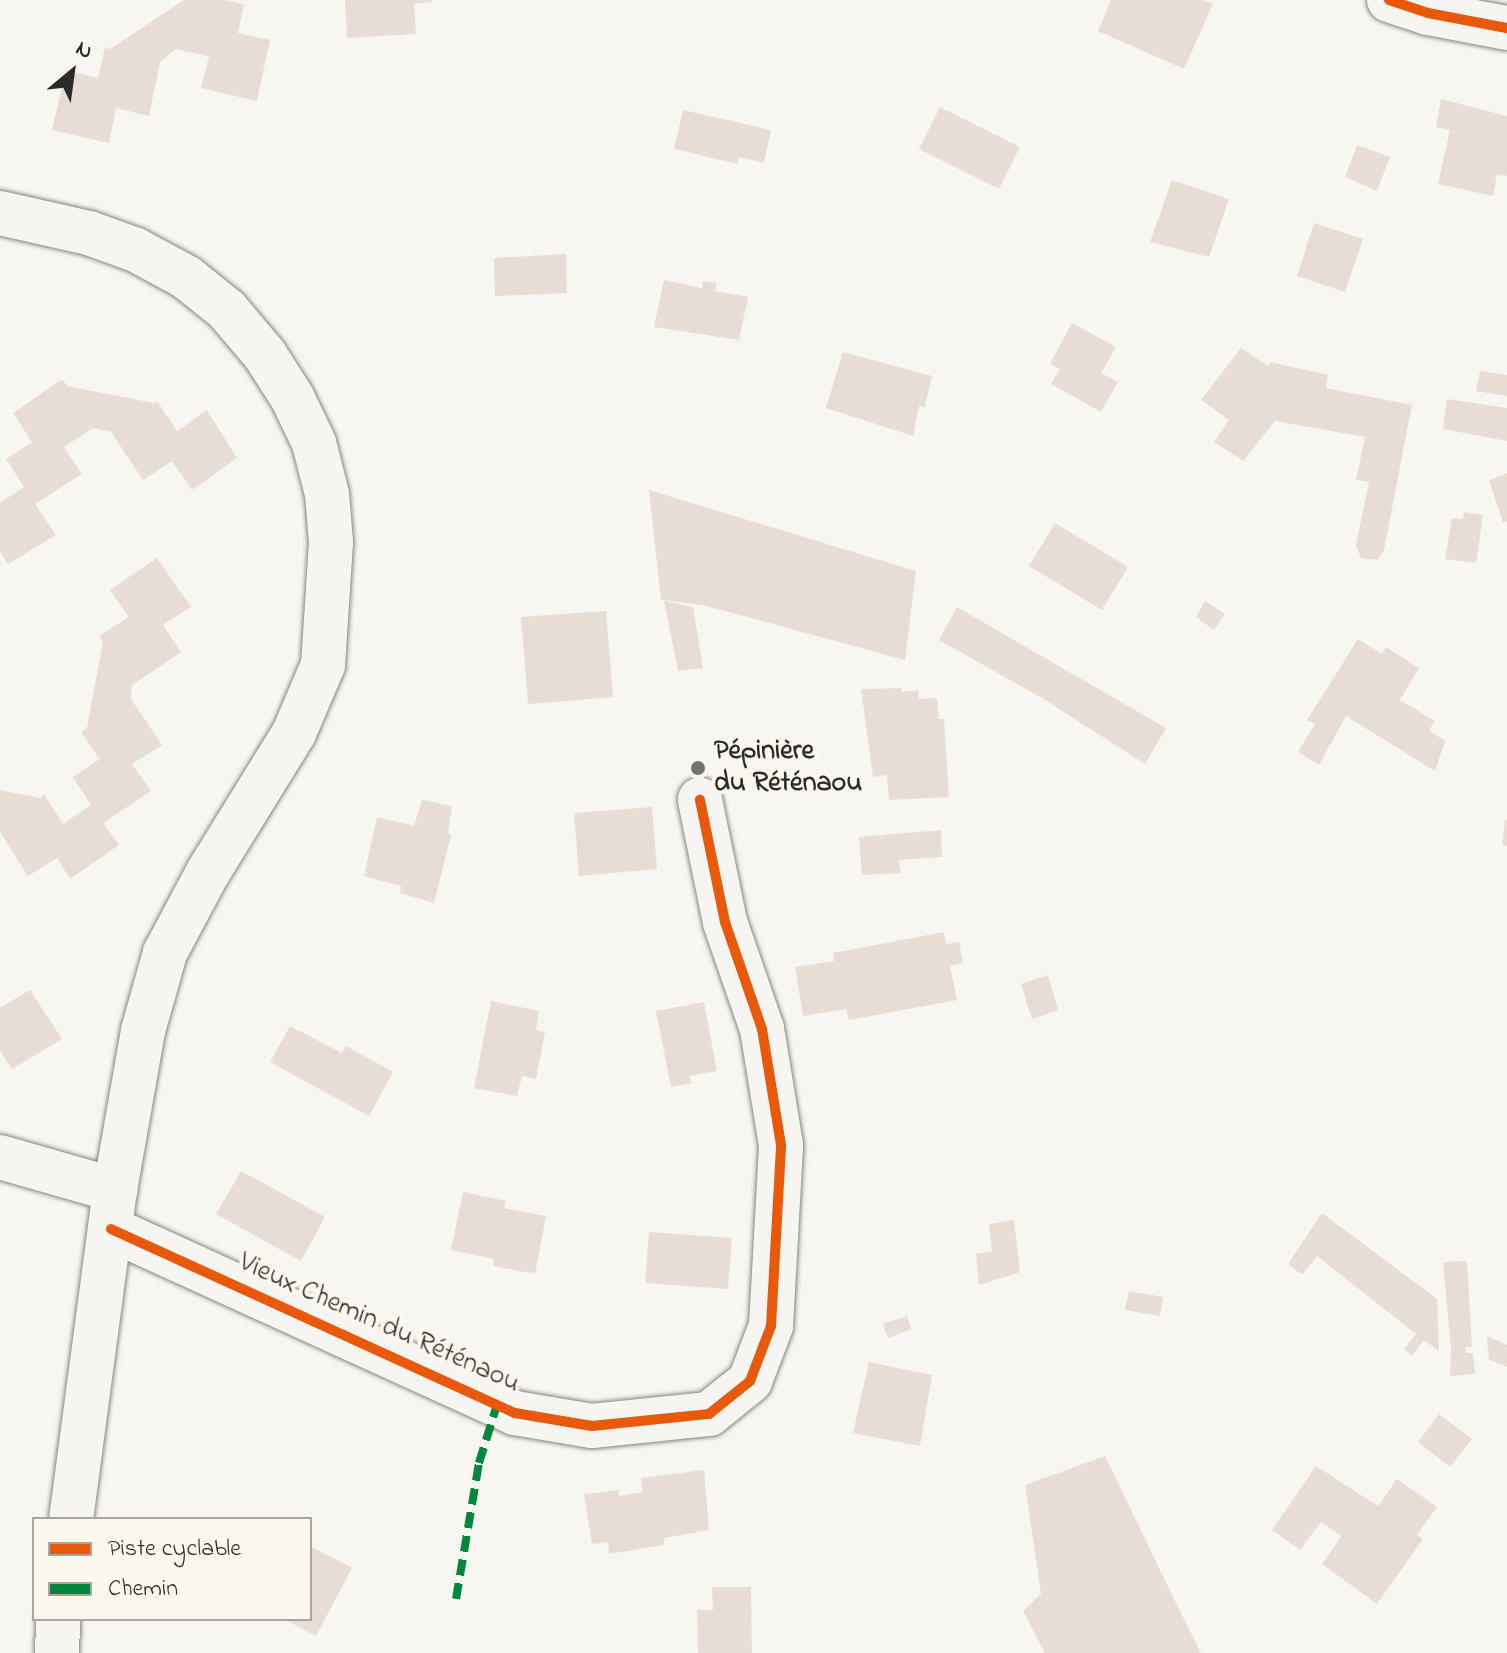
<!DOCTYPE html>
<html>
<head>
<meta charset="utf-8">
<style>
  body { margin:0 }
  #map { position:relative; width:1507px; height:1653px; overflow:hidden; background:#f8f6f0; font-family:"Indie Flower",sans-serif }
  div>[style] { position:absolute }
  .building>* { inset:0; background:#e8ddd4 }
  .roads { filter:drop-shadow(0 0 2px #878684) drop-shadow(0 0 2px #878684) }
  .street>* { height:44px; margin:-22px; padding:0 22px; transform-origin:22px; border-radius:22px; background:#f6f5f1 }
  .secondary>* { height:44px; margin:-22px; padding:0 22px; transform-origin:22px; border-radius:22px; background:#f6f5f1 }
  .quiet>* { height:8px; margin-top:-4px; transform-origin:0; background:repeating-linear-gradient(90deg,#00873e 0 16px,transparent 0 24px) }
  .cycleway>* { height:10px; margin:-5px; padding:0 5px; transform-origin:5px; border-radius:5px; background:#e8590c }
  .dots>* { width:22px; height:22px; translate:-50% -50%; box-sizing:border-box; border:4px solid #fbf7ec; border-radius:50% }
  span { translate:-50% -50%; white-space:nowrap; text-align:center; line-height:1.15; -webkit-text-stroke:8px #fbf7ec; paint-order:stroke }
  .poi-label { font-size:28px; color:#2b2b2b; font-weight:700 }
  .left { translate:0 -50%; text-align:left }
  .street-label { font-size:28px; color:#2b2b2b }
  .legend { position:absolute; left:32px; top:1517px; width:280px; height:104px; box-sizing:border-box; background:#fbf7ec; border:2px solid #a8a59f; margin:0; padding:10px 14px; list-style:none; font-size:24px; color:#2b2b2b }
  .legend li { display:flex; align-items:center; gap:16px; height:40px }
  .legend b { width:40px; border:2px solid #a8a59f }
  .north { position:absolute; left:32px; top:32px; width:80px; height:80px; -webkit-text-stroke:6px #fbf7ec; paint-order:stroke; rotate:29deg; font-size:22px; font-weight:700; line-height:32px; text-align:center; color:#2b2b2b }
  .north::after { content:''; display:block; margin:auto; width:28px; height:36px; background:#2b2b2b; clip-path:polygon(50% 0,100% 100%,50% 72%,0 100%) }
</style>
</head>
<body>
<div id="map">
  <div class="building">
    <div style="clip-path:polygon(184px 0,225px 0,244px 4px,238px 33px,270px 40px,257px 101px,201px 88px,209px 56px,175px 49px,160px 62px,149px 116px,116px 108px,109px 143px,52px 130px,66px 70px,98px 78px,105px 47px,110px 49px)"></div>
    <div style="clip-path:polygon(345px 0,432px 0,432px 2px,414px 4px,416px 34px,347px 38px)"></div>
    <div style="clip-path:polygon(1111px 0,1203px 0,1213px 4px,1184px 69px,1098px 31px)"></div>
    <div style="clip-path:polygon(1441px 99px,1507px 116px,1507px 176px,1497px 174px,1493px 196px,1438px 184px,1450px 130px,1436px 127px)"></div>
    <div style="clip-path:polygon(940px 107px,1020px 147px,999px 189px,919px 149px)"></div>
    <div style="clip-path:polygon(683px 110px,771px 130px,764px 163px,739px 157px,738px 164px,674px 149px)"></div>
    <div style="clip-path:polygon(1357px 145px,1390px 157px,1377px 191px,1345px 177px)"></div>
    <div style="clip-path:polygon(1172px 180px,1229px 199px,1209px 257px,1150px 242px)"></div>
    <div style="clip-path:polygon(1314px 223px,1363px 239px,1345px 292px,1297px 276px)"></div>
    <div style="clip-path:polygon(566px 254px,567px 293px,495px 296px,494px 258px)"></div>
    <div style="clip-path:polygon(664px 280px,702px 288px,703px 281px,717px 283px,715px 291px,748px 297px,739px 340px,654px 327px)"></div>
    <div style="clip-path:polygon(1072px 323px,1116px 347px,1101px 373px,1118px 382px,1101px 412px,1051px 384px,1060px 369px,1050px 364px)"></div>
    <div style="clip-path:polygon(1241px 348px,1268px 366px,1271px 362px,1328px 375px,1326px 388px,1412px 405px,1384px 550px,1377px 560px,1361px 558px,1356px 545px,1369px 482px,1356px 480px,1365px 437px,1275px 421px,1243px 461px,1214px 442px,1229px 420px,1201px 400px)"></div>
    <div style="clip-path:polygon(843px 352px,932px 376px,925px 407px,919px 406px,913px 436px,826px 408px)"></div>
    <div style="clip-path:polygon(1480px 371px,1507px 375px,1507px 396px,1476px 391px)"></div>
    <div style="clip-path:polygon(62px 379px,67px 386px,154px 403px,157px 401px,177px 431px,207px 410px,237px 458px,192px 490px,172px 461px,143px 480px,111px 432px,93px 428px,64px 447px,82px 474px,35px 504px,56px 535px,8px 564px,0 552px,0 503px,24px 487px,6px 459px,32px 442px,13px 413px)"></div>
    <div style="clip-path:polygon(1447px 399px,1507px 408px,1507px 441px,1443px 429px)"></div>
    <div style="clip-path:polygon(1507px 473px,1507px 521px,1503px 523px,1489px 480px)"></div>
    <div style="clip-path:polygon(649px 490px,916px 571px,905px 660px,703px 605px,661px 600px)"></div>
    <div style="clip-path:polygon(1464px 512px,1483px 515px,1476px 563px,1445px 559px,1452px 518px,1463px 519px)"></div>
    <div style="clip-path:polygon(1055px 523px,1128px 567px,1102px 610px,1029px 566px)"></div>
    <div style="clip-path:polygon(157px 558px,191px 607px,163px 625px,181px 652px,132px 685px,131px 699px,162px 745px,132px 764px,151px 791px,103px 823px,119px 845px,70px 879px,57px 858px,28px 876px,0 832px,0 790px,40px 798px,44px 794px,63px 824px,91px 805px,73px 777px,100px 759px,81px 732px,87px 728px,103px 641px,99px 636px,129px 617px,110px 590px)"></div>
    <div style="clip-path:polygon(664px 601px,693px 607px,703px 668px,678px 671px)"></div>
    <div style="clip-path:polygon(1205px 601px,1225px 614px,1214px 630px,1196px 617px)"></div>
    <div style="clip-path:polygon(957px 607px,1166px 728px,1145px 764px,1042px 698px,939px 640px)"></div>
    <div style="clip-path:polygon(606px 611px,613px 697px,528px 704px,521px 617px)"></div>
    <div style="clip-path:polygon(1358px 639px,1382px 654px,1386px 647px,1419px 668px,1400px 700px,1435px 721px,1429px 730px,1445px 741px,1435px 771px,1346px 716px,1319px 765px,1298px 752px,1315px 724px,1307px 720px)"></div>
    <div style="clip-path:polygon(901px 688px,901px 692px,918px 690px,919px 699px,937px 698px,939px 719px,944px 719px,949px 797px,889px 800px,887px 775px,873px 777px,861px 689px)"></div>
    <div style="clip-path:polygon(422px 800px,452px 806px,448px 833px,451px 835px,434px 903px,400px 893px,401px 886px,364px 876px,377px 817px,414px 826px)"></div>
    <div style="clip-path:polygon(652px 807px,657px 869px,579px 876px,574px 813px)"></div>
    <div style="clip-path:polygon(1505px 819px,1507px 820px,1507px 846px,1502px 845px)"></div>
    <div style="clip-path:polygon(941px 830px,942px 857px,899px 860px,901px 873px,862px 875px,859px 837px)"></div>
    <div style="clip-path:polygon(944px 932px,946px 944px,959px 942px,963px 963px,950px 966px,957px 1000px,849px 1020px,846px 1009px,803px 1016px,795px 967px,834px 961px,833px 953px)"></div>
    <div style="clip-path:polygon(1048px 975px,1058px 1010px,1032px 1019px,1021px 984px)"></div>
    <div style="clip-path:polygon(30px 990px,62px 1039px,12px 1069px,0 1050px,0 1008px)"></div>
    <div style="clip-path:polygon(491px 1001px,539px 1011px,536px 1030px,545px 1032px,536px 1079px,522px 1076px,517px 1096px,474px 1088px)"></div>
    <div style="clip-path:polygon(704px 1002px,717px 1071px,690px 1076px,692px 1083px,671px 1087px,656px 1011px)"></div>
    <div style="clip-path:polygon(290px 1026px,342px 1053px,346px 1046px,393px 1072px,369px 1116px,270px 1062px)"></div>
    <div style="clip-path:polygon(241px 1171px,325px 1217px,301px 1261px,216px 1214px)"></div>
    <div style="clip-path:polygon(463px 1192px,506px 1201px,504px 1208px,546px 1216px,535px 1274px,493px 1266px,494px 1259px,451px 1250px)"></div>
    <div style="clip-path:polygon(1322px 1213px,1437px 1299px,1439px 1351px,1424px 1340px,1412px 1356px,1404px 1349px,1416px 1334px,1317px 1256px,1302px 1275px,1288px 1264px)"></div>
    <div style="clip-path:polygon(1014px 1220px,1020px 1272px,979px 1285px,976px 1254px,992px 1251px,989px 1224px)"></div>
    <div style="clip-path:polygon(649px 1232px,732px 1238px,728px 1289px,645px 1283px)"></div>
    <div style="clip-path:polygon(1467px 1261px,1472px 1347px,1466px 1347px,1466px 1353px,1473px 1353px,1475px 1374px,1450px 1376px,1451px 1349px,1443px 1262px)"></div>
    <div style="clip-path:polygon(1129px 1291px,1163px 1297px,1160px 1316px,1125px 1310px)"></div>
    <div style="clip-path:polygon(907px 1316px,911px 1329px,888px 1338px,883px 1324px)"></div>
    <div style="clip-path:polygon(1487px 1336px,1507px 1345px,1507px 1367px,1489px 1360px)"></div>
    <div style="clip-path:polygon(869px 1362px,932px 1375px,920px 1446px,853px 1433px)"></div>
    <div style="clip-path:polygon(1439px 1414px,1472px 1439px,1450px 1467px,1418px 1442px)"></div>
    <div style="clip-path:polygon(1105px 1456px,1174px 1599px,1201px 1653px,1045px 1653px,1023px 1611px,1041px 1594px,1025px 1485px)"></div>
    <div style="clip-path:polygon(1316px 1466px,1378px 1506px,1397px 1479px,1437px 1507px,1417px 1535px,1423px 1539px,1377px 1604px,1322px 1564px,1342px 1536px,1321px 1522px,1300px 1550px,1272px 1530px)"></div>
    <div style="clip-path:polygon(704px 1470px,709px 1530px,664px 1538px,664px 1545px,609px 1554px,608px 1542px,592px 1544px,584px 1494px,619px 1490px,619px 1496px,643px 1492px,641px 1478px)"></div>
    <div style="clip-path:polygon(310px 1546px,352px 1568px,316px 1636px,284px 1619px,310px 1619px)"></div>
    <div style="clip-path:polygon(712px 1587px,751px 1587px,752px 1653px,698px 1653px,697px 1610px,713px 1610px)"></div>
  </div>
  <div class="roads">
    <div class="street">
      <div style="left:1389px;top:0;width:41px;rotate:18.4deg"></div>
      <div style="left:1428px;top:13px;width:80px;rotate:10.8deg"></div>
      <div style="left:0;top:1157px;width:120px;rotate:16deg"></div>
      <div style="left:111px;top:1229px;width:444px;rotate:24.5deg"></div>
      <div style="left:515px;top:1413px;width:78px;rotate:9.6deg"></div>
      <div style="left:592px;top:1426px;width:118px;rotate:-5.9deg"></div>
      <div style="left:709px;top:1414px;width:53px;rotate:-38.8deg"></div>
      <div style="left:750px;top:1381px;width:59px;rotate:-69.1deg"></div>
      <div style="left:771px;top:1326px;width:181px;rotate:-86.8deg"></div>
      <div style="left:781px;top:1145px;width:118px;rotate:-99.3deg"></div>
      <div style="left:762px;top:1029px;width:113px;rotate:-109.1deg"></div>
      <div style="left:725px;top:922px;width:125px;rotate:-101.6deg"></div>
    </div>
    <div class="secondary">
      <div style="left:0;top:213px;width:91px;rotate:12.7deg"></div>
      <div style="left:89px;top:233px;width:50px;rotate:19.9deg"></div>
      <div style="left:136px;top:250px;width:57px;rotate:28.4deg"></div>
      <div style="left:186px;top:277px;width:53px;rotate:38.8deg"></div>
      <div style="left:227px;top:310px;width:59px;rotate:49.8deg"></div>
      <div style="left:265px;top:355px;width:50px;rotate:57.3deg"></div>
      <div style="left:292px;top:397px;width:51px;rotate:64.4deg"></div>
      <div style="left:314px;top:443px;width:53px;rotate:75.7deg"></div>
      <div style="left:327px;top:494px;width:48px;rotate:85.2deg"></div>
      <div style="left:331px;top:542px;width:123px;rotate:93.7deg"></div>
      <div style="left:323px;top:665px;width:74px;rotate:113.1deg"></div>
      <div style="left:294px;top:733px;width:163px;rotate:121.7deg"></div>
      <div style="left:208px;top:872px;width:92px;rotate:118deg"></div>
      <div style="left:165px;top:953px;width:81px;rotate:105.8deg"></div>
      <div style="left:143px;top:1031px;width:161px;rotate:100deg"></div>
      <div style="left:115px;top:1190px;width:332px;rotate:97.6deg"></div>
      <div style="left:57px;top:1653px;width:34px;rotate:-88deg"></div>
    </div>
  </div>
  <div class="quiet">
    <div style="left:456px;top:1599px;width:138px;rotate:-80.4deg"></div>
    <div style="left:479px;top:1463px;width:61px;rotate:-72.8deg"></div>
  </div>
  <div class="cycleway">
    <div style="left:1389px;top:0;width:41px;rotate:18.4deg"></div>
    <div style="left:1428px;top:13px;width:80px;rotate:10.8deg"></div>
    <div style="left:111px;top:1229px;width:444px;rotate:24.5deg"></div>
    <div style="left:515px;top:1413px;width:78px;rotate:9.6deg"></div>
    <div style="left:592px;top:1426px;width:118px;rotate:-5.9deg"></div>
    <div style="left:709px;top:1414px;width:53px;rotate:-38.8deg"></div>
    <div style="left:750px;top:1381px;width:59px;rotate:-69.1deg"></div>
    <div style="left:771px;top:1326px;width:181px;rotate:-86.8deg"></div>
    <div style="left:781px;top:1145px;width:118px;rotate:-99.3deg"></div>
    <div style="left:762px;top:1029px;width:113px;rotate:-109.1deg"></div>
    <div style="left:725px;top:922px;width:125px;rotate:-101.6deg"></div>
  </div>
  <div class="dots">
    <div style="left:698px;top:768px;background:#737270"></div>
  </div>
  <div class="poi-label">
    <span class="left" style="left:714px;top:768px">Pépinière<br>du Réténaou</span>
  </div>
  <div class="street-label">
    <span style="left:379px;top:1324px;rotate:24deg">Vieux Chemin du Réténaou</span>
  </div>
  <ul class="legend">
  <li><b style="height:10px;background:#e8590c"></b>Piste cyclable</li>
  <li><b style="height:10px;background:#00873e"></b>Chemin</li>
  </ul>
  <div class="north">N</div>
</div>
</body>
</html>
